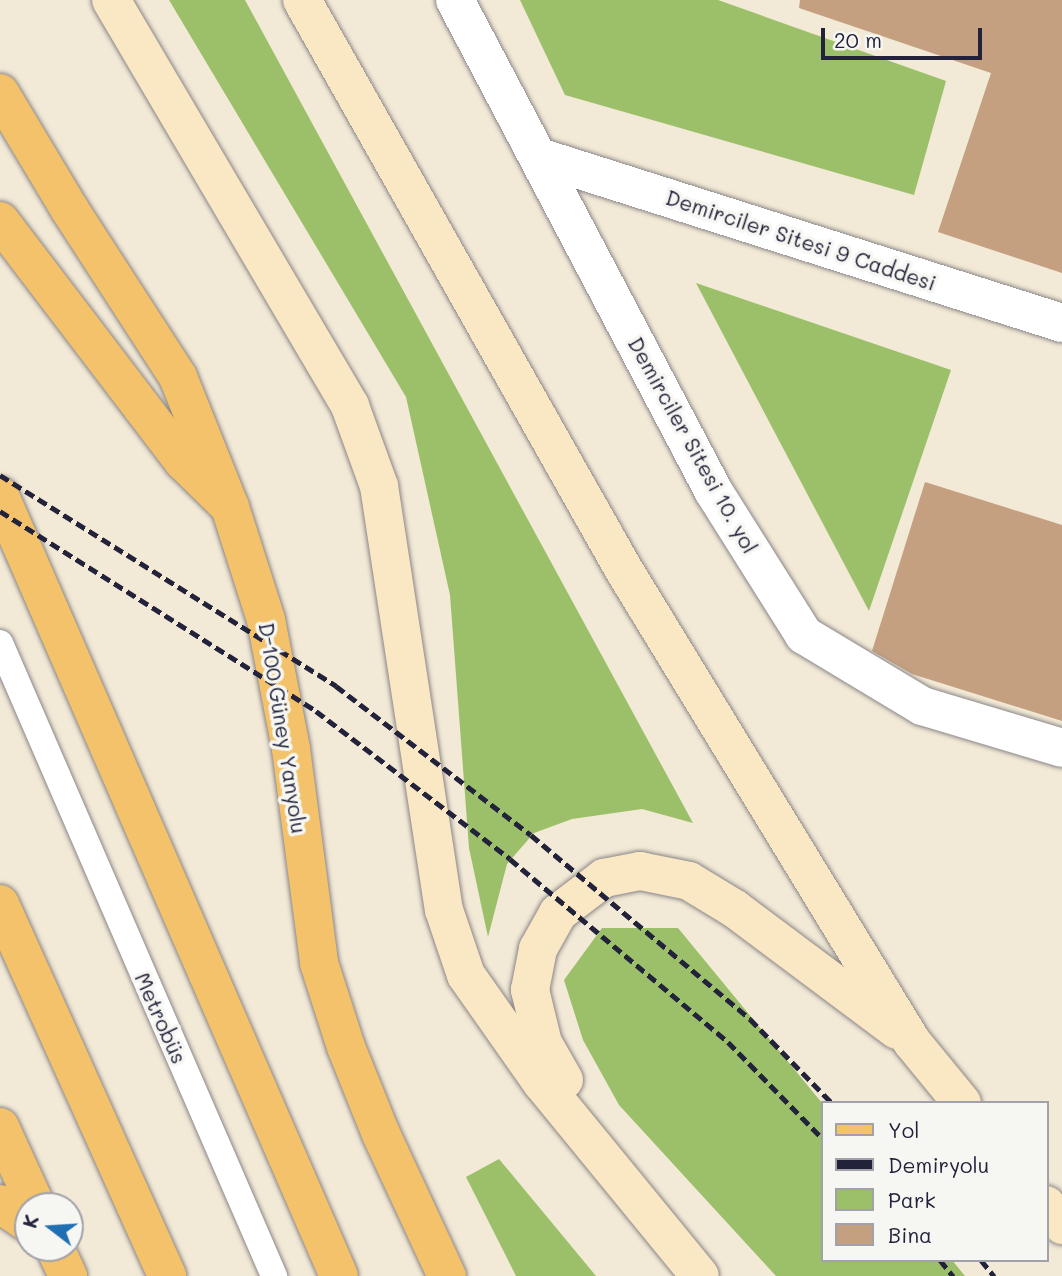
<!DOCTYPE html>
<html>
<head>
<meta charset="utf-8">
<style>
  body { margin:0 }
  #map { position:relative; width:1062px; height:1276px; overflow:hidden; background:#f2e9d6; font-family:Mali,sans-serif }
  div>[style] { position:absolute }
  .green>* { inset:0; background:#9cc06a }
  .building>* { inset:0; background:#c4a080 }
  .roads { filter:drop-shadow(0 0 2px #8a8688) drop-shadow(0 0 2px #8a8688) }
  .service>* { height:26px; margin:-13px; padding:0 13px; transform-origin:13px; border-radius:13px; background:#fff }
  .minor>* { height:38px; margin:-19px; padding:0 19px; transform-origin:19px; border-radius:19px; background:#fff }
  .secondary>* { height:38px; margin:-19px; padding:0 19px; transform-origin:19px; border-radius:19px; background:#fae7c3 }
  .primary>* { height:38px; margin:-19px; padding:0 19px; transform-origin:19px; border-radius:19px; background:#f3c26a }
  .trunk>* { height:38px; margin:-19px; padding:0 19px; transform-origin:19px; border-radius:19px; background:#f3c26a }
  .rail>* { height:5px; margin-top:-2.5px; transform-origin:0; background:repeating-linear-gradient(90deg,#22223b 0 10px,transparent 0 15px) }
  span { translate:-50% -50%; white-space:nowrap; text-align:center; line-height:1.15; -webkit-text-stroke:7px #f6f6f2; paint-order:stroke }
  .street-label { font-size:21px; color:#22223b }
  .legend { position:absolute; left:821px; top:1101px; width:228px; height:161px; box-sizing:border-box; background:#f6f6f2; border:2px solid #a1a1a9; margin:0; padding:9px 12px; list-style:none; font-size:21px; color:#22223b }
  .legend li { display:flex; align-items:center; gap:14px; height:35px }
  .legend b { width:35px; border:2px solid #a1a1a9 }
  .north { position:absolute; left:14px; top:1192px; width:70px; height:70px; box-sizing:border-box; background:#f6f6f2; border:2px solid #a1a1a9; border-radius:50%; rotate:287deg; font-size:19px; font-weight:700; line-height:28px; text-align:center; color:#22223b }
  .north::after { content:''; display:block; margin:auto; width:24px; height:32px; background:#1f6fb2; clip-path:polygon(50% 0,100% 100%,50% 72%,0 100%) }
  .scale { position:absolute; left:821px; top:28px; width:161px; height:32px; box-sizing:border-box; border:4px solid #22223b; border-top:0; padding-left:9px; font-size:21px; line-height:24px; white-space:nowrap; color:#22223b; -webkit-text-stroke:5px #f6f6f2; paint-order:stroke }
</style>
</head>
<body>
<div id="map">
  <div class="green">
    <div style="clip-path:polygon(169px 0,245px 0,693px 823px,642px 809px,572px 819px,534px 833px,507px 864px,488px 937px,469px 848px,450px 595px,406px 397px)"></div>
    <div style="clip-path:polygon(520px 0,718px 0,946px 81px,914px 195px,565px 95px)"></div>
    <div style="clip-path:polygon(696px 283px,951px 370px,869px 611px)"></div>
    <div style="clip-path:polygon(602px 928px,678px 928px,822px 1103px,822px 1260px,952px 1260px,965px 1276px,776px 1276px,619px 1105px,583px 1040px,564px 980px)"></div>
    <div style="clip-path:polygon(499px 1159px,596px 1276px,516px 1276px,466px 1177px)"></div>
  </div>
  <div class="building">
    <div style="clip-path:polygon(800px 0,1062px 0,1062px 273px,938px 232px,991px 73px,799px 8px)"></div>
    <div style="clip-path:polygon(925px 482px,1062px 525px,1062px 721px,912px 674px,872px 651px)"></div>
  </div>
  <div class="roads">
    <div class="service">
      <div style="left:0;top:643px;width:690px;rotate:66.59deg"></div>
    </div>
    <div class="minor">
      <div style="left:455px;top:0;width:556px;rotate:62.24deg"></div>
      <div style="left:714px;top:492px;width:169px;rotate:57.8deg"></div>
      <div style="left:804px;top:635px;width:138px;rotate:31deg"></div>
      <div style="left:922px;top:706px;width:146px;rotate:16.7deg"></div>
      <div style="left:539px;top:157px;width:549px;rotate:17.61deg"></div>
    </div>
    <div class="secondary">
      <div style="left:111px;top:0;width:471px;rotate:59.5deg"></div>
      <div style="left:350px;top:406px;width:85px;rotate:70.1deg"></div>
      <div style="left:379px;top:486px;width:429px;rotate:81.3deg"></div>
      <div style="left:444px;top:910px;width:69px;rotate:71.3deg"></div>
      <div style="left:466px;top:975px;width:132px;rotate:54.9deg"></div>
      <div style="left:542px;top:1083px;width:249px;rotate:50.7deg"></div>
      <div style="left:302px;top:0;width:655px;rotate:60.54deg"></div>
      <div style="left:624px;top:570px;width:553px;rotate:58.61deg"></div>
      <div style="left:912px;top:1042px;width:79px;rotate:50.7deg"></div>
      <div style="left:564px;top:1080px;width:43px;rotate:-119.6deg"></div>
      <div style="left:543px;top:1043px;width:55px;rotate:-103.8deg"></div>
      <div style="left:530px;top:990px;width:42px;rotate:-79deg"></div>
      <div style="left:538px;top:949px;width:41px;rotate:-60.9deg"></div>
      <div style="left:558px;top:913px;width:58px;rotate:-37.3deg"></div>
      <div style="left:604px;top:878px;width:37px;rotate:-11deg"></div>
      <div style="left:640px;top:871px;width:50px;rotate:11.5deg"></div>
      <div style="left:689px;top:881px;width:54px;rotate:31.3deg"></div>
      <div style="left:735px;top:909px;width:202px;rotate:36.8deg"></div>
      <div style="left:1046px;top:1205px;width:26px;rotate:51deg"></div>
    </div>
    <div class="primary">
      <div style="left:0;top:93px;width:136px;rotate:59.1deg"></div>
      <div style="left:70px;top:210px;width:199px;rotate:57.1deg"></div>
      <div style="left:178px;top:377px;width:140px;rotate:68.2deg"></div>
      <div style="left:230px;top:507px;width:119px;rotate:72.3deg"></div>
      <div style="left:266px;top:620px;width:131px;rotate:79deg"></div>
      <div style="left:291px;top:749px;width:216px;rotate:82.5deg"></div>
      <div style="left:319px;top:963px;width:88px;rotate:72.2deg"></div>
      <div style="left:346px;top:1047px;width:94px;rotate:68.1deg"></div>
      <div style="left:381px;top:1134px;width:157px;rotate:65.1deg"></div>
      <div style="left:0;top:1127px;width:87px;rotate:65.5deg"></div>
      <div style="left:0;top:1204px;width:34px;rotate:34deg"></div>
      <div style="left:55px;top:1248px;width:31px;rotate:65deg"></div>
    </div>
    <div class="trunk">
      <div style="left:0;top:221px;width:302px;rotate:52.7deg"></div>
      <div style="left:183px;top:461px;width:66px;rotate:44.4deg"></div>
      <div style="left:0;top:496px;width:850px;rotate:66.51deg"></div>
      <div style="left:0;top:904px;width:408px;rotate:65.8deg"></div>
    </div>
  </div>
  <div class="rail">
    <div style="left:0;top:475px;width:397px;rotate:32.1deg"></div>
    <div style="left:336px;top:686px;width:245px;rotate:37.4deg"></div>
    <div style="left:531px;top:835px;width:286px;rotate:40deg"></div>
    <div style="left:750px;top:1019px;width:117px;rotate:45.7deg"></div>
    <div style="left:0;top:511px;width:374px;rotate:32.3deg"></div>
    <div style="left:316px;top:711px;width:244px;rotate:37.3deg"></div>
    <div style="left:510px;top:859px;width:285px;rotate:40deg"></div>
    <div style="left:728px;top:1042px;width:134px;rotate:45.6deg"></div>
    <div style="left:940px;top:1260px;width:21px;rotate:51deg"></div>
    <div style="left:981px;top:1260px;width:21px;rotate:51deg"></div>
  </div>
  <div class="street-label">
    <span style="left:801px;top:240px;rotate:18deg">Demirciler Sitesi 9 Caddesi</span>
    <span style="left:693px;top:445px;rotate:61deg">Demirciler Sitesi 10. yol</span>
    <span style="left:283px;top:728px;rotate:81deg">D-100 Güney Yanyolu</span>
    <span style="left:161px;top:1018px;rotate:66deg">Metrobüs</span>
  </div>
  <ul class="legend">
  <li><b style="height:9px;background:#f3c26a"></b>Yol</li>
  <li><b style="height:9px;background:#22223b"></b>Demiryolu</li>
  <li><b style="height:19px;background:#9cc06a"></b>Park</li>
  <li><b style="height:19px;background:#c4a080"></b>Bina</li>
  </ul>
  <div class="north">K</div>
  <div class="scale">20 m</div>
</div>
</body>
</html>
